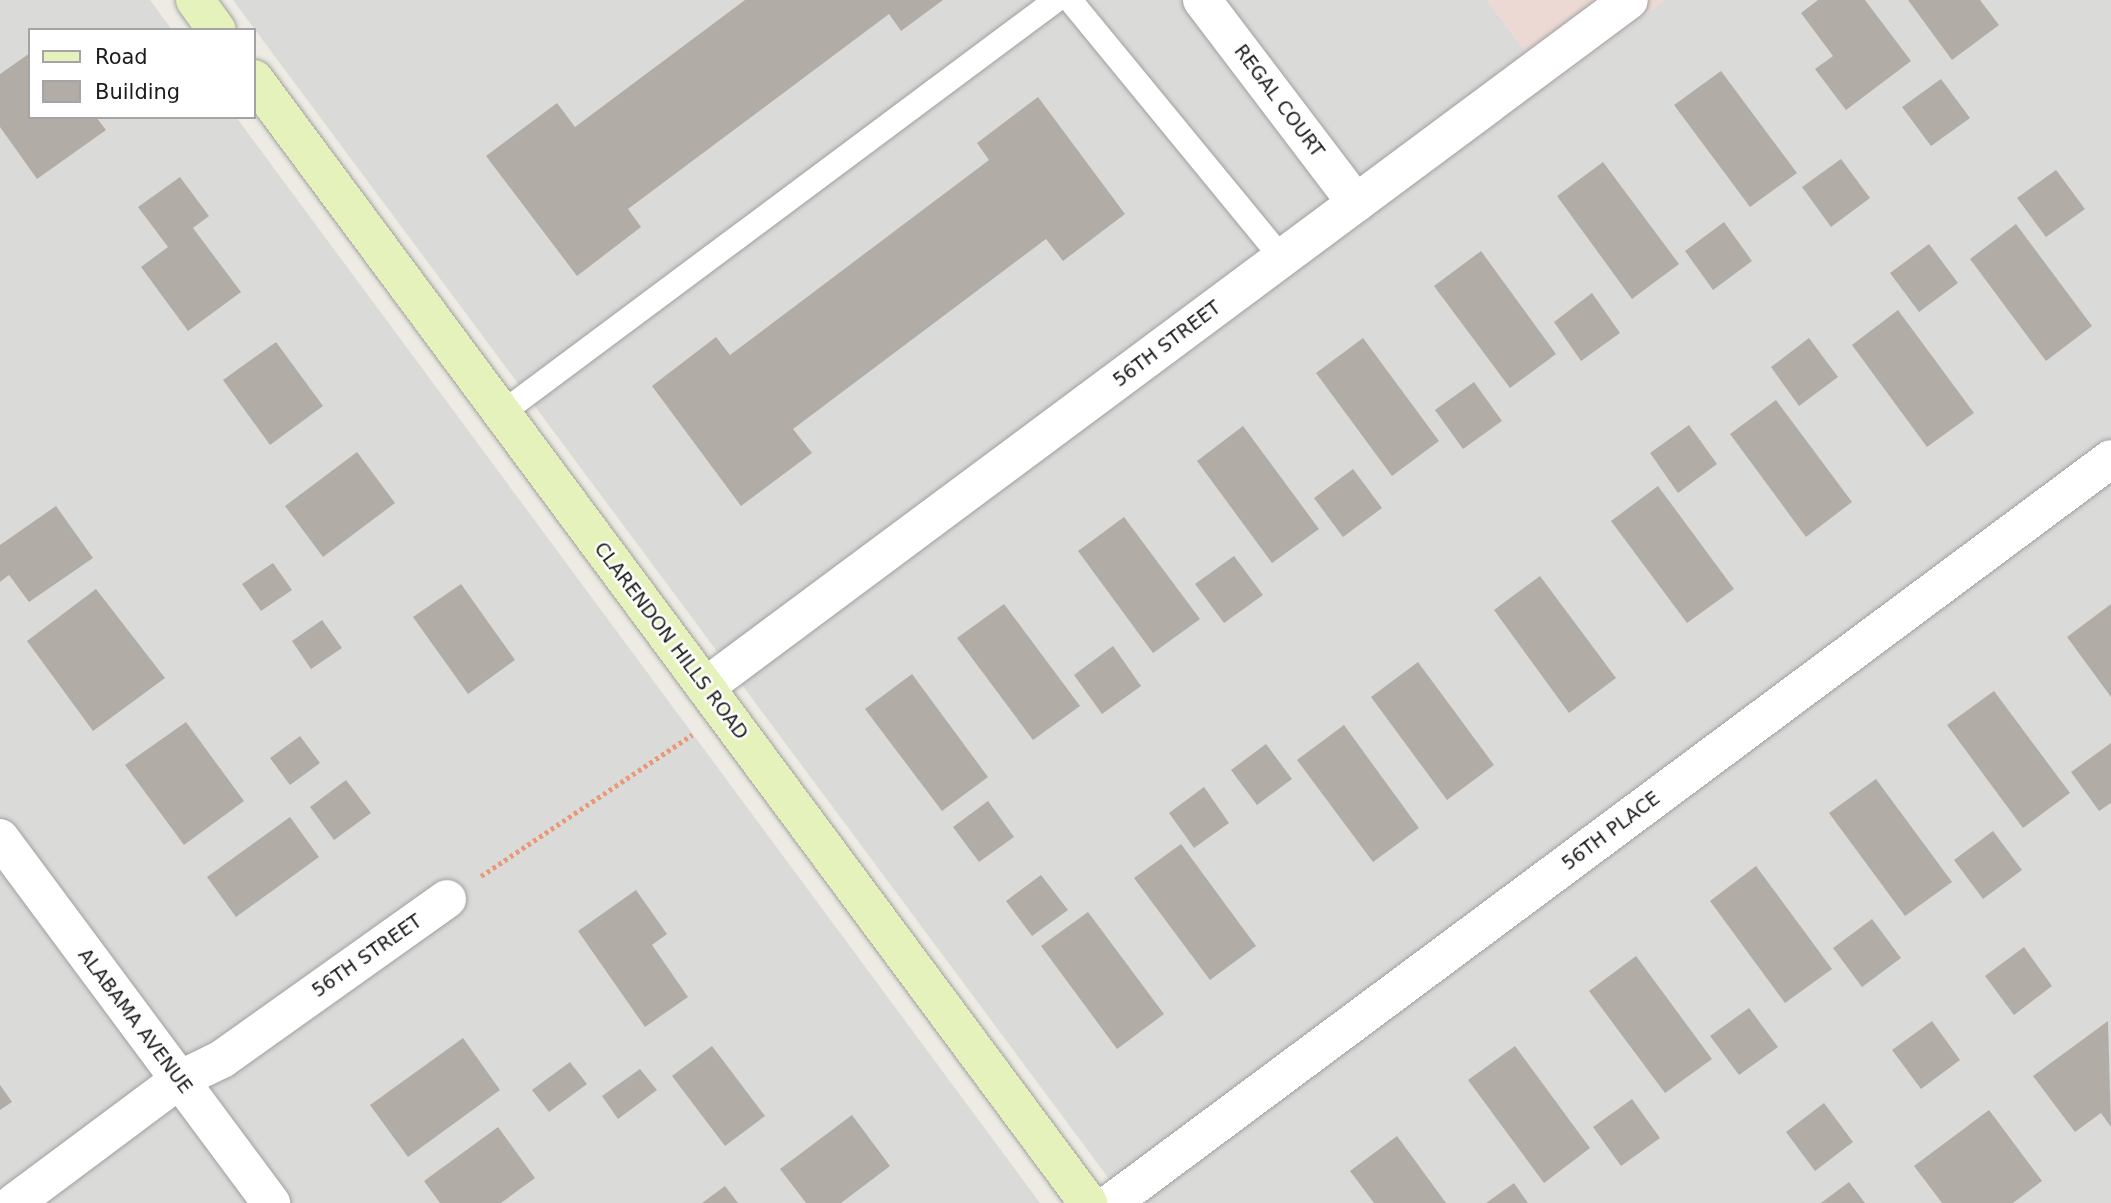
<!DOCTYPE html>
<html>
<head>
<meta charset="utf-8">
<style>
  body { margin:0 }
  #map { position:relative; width:2111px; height:1203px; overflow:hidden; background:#edebe3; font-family:"DejaVu Sans",sans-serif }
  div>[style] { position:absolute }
  .residential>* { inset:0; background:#dadad9 }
  .commercial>* { inset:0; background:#ecd9d4 }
  .building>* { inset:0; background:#b1ada6 }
  .path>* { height:4.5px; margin-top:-2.25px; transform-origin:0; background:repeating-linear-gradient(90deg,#ea9877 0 3.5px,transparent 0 7px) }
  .roads { filter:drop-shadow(0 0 2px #a0a0a0) drop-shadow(0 0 2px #a0a0a0) }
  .lane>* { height:24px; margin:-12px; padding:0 12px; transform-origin:12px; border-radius:12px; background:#fff }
  .street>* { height:38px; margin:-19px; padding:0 19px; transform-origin:19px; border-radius:19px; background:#fff }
  .secondary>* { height:38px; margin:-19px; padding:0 19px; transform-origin:19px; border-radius:19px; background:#e5f2bc }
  span { translate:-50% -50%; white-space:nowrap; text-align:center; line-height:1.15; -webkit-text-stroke:5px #fff; paint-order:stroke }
  .street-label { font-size:19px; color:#1c1c1c }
  .legend { position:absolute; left:28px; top:28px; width:228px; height:91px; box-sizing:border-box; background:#fff; border:2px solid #a4a4a4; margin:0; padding:9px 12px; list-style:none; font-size:21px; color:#1c1c1c }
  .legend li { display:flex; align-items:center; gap:14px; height:35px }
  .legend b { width:35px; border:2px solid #a4a4a4 }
</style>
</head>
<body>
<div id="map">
  <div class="residential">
    <div style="clip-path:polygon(0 0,150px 0,172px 30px,30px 30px,30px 117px,236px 117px,1040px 1203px,0 1203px)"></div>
    <div style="clip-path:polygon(233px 0,1487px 0,1550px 85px,1665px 0,2111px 0,2111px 1203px,1127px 1203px)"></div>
  </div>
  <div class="commercial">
    <div style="clip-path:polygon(1487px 0,1665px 0,1550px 85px)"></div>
  </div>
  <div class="building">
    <div style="clip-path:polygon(745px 0,943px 0,901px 31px,889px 14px,628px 209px,641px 227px,577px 276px,486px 156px,557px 103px,575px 127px)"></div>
    <div style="clip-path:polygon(1818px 0,1865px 0,1911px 61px,1846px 110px,1815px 69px,1833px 56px,1801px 13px)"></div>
    <div style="clip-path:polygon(1908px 0,1980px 0,1999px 25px,1952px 60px)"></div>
    <div style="clip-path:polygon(30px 53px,30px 117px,96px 117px,106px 130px,37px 179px,0 127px,0 74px)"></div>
    <div style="clip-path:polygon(1721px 71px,1797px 173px,1750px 207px,1674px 105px)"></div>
    <div style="clip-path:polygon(1941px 79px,1970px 118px,1931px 146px,1902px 107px)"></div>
    <div style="clip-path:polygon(1038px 97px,1125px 214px,1063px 261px,1046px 239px,793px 429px,812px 453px,741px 506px,652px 386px,716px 337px,730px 355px,989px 160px,977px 143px)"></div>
    <div style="clip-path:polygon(1841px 159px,1870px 198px,1831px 227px,1802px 187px)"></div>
    <div style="clip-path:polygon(1603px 162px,1679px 264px,1632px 299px,1557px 196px)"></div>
    <div style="clip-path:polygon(2056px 170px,2085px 209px,2046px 237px,2017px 198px)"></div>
    <div style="clip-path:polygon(180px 177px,209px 216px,193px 228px,241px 292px,188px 331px,141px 267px,168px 247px,138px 207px)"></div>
    <div style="clip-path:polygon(1724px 222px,1752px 261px,1713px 290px,1685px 251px)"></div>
    <div style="clip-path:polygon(2016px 224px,2092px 326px,2046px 361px,1970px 259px)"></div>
    <div style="clip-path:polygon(1929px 244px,1958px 283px,1919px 312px,1890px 273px)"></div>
    <div style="clip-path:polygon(1481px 251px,1556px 354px,1510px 388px,1434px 286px)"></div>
    <div style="clip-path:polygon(1592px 293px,1620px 333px,1581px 361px,1554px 322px)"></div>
    <div style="clip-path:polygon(1898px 310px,1974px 413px,1927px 447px,1852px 345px)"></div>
    <div style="clip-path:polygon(1363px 338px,1439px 441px,1392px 476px,1316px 373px)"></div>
    <div style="clip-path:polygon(1809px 338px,1838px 377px,1799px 406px,1771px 367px)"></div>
    <div style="clip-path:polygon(276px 342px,323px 406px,270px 445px,223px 380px)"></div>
    <div style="clip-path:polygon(1474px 382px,1502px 421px,1463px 449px,1435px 410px)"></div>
    <div style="clip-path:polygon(1776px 400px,1852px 502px,1806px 537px,1730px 434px)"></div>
    <div style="clip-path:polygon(1689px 425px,1717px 464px,1678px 493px,1650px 453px)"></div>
    <div style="clip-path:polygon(1243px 426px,1319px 529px,1272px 563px,1197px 461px)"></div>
    <div style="clip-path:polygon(357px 452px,395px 503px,323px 557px,285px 506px)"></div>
    <div style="clip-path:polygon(1353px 469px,1382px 508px,1343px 537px,1314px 498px)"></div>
    <div style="clip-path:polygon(1658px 486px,1734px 589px,1687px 623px,1611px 521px)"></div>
    <div style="clip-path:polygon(56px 506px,93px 558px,29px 602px,9px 575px,0 582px,0 545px)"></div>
    <div style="clip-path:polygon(1124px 517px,1200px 619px,1153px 653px,1078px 551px)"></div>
    <div style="clip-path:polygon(1234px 556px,1263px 595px,1224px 623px,1195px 584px)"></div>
    <div style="clip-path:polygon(273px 563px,292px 590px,261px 611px,242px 584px)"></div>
    <div style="clip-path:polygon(1540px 576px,1616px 678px,1569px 713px,1494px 610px)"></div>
    <div style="clip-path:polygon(461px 584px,515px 660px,468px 694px,413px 617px)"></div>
    <div style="clip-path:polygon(96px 589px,165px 678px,93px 731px,27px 641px)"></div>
    <div style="clip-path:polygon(1004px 604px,1080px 706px,1033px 740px,957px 638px)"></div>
    <div style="clip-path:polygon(2111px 604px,2111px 697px,2067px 637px)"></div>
    <div style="clip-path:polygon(322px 620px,342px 648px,311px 669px,292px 641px)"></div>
    <div style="clip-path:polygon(1113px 646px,1141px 686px,1102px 714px,1074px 675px)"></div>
    <div style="clip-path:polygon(1418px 662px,1494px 765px,1447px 800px,1371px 697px)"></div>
    <div style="clip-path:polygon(912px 674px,988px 777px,942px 811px,865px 709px)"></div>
    <div style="clip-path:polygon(1994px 691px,2070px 793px,2023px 828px,1947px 725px)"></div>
    <div style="clip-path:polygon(186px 722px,244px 801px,184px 845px,125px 765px)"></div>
    <div style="clip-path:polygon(1344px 725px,1419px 828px,1373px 862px,1297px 760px)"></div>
    <div style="clip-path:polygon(300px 736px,320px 763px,290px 785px,270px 758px)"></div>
    <div style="clip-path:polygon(2111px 743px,2111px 803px,2099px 811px,2071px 772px)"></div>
    <div style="clip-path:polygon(1266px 744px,1292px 779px,1257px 805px,1231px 770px)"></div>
    <div style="clip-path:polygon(1876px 779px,1952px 882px,1905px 916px,1829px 813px)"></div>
    <div style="clip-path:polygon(346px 780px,371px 813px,334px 840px,310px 807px)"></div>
    <div style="clip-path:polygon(1204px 787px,1229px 823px,1194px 848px,1169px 813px)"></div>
    <div style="clip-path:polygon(988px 801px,1014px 837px,979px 862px,953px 827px)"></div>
    <div style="clip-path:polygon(290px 817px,319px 857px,236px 917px,207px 877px)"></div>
    <div style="clip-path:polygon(1993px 831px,2022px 870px,1983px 899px,1954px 860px)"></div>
    <div style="clip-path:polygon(1181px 844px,1256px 946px,1210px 980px,1134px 878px)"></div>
    <div style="clip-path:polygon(1756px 866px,1832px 969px,1785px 1003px,1710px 901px)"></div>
    <div style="clip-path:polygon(1041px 875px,1068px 910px,1032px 936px,1006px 901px)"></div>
    <div style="clip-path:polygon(636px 890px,667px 934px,652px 945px,688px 997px,645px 1027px,578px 931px)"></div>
    <div style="clip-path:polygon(1088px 912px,1164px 1014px,1117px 1049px,1041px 946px)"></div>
    <div style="clip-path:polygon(1872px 919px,1901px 958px,1862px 987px,1833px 948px)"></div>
    <div style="clip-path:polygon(2024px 947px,2052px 986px,2014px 1015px,1985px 976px)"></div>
    <div style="clip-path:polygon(1636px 956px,1712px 1059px,1665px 1093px,1589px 991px)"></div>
    <div style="clip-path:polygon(1749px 1008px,1778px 1047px,1739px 1075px,1710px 1036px)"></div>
    <div style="clip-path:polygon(1932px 1021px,1960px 1060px,1921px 1089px,1892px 1050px)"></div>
    <div style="clip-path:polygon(2108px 1021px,2111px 1127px,2101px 1113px,2075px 1132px,2033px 1076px)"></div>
    <div style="clip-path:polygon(463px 1038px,500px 1090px,408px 1157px,370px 1105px)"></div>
    <div style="clip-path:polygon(712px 1046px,765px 1116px,725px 1146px,672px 1076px)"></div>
    <div style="clip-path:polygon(1515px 1046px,1590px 1148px,1544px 1183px,1468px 1080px)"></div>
    <div style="clip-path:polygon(570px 1062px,587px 1084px,549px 1112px,532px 1090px)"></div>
    <div style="clip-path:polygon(640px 1069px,657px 1090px,618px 1119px,602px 1096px)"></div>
    <div style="clip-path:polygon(0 1085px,12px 1102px,0 1110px)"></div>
    <div style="clip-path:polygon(1632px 1099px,1660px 1138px,1621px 1166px,1593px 1127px)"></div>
    <div style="clip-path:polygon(1824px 1103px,1853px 1142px,1815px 1171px,1786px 1132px)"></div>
    <div style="clip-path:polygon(1989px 1110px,2042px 1181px,2013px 1203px,1942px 1203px,1914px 1166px)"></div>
    <div style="clip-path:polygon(852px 1115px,890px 1166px,841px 1203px,806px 1203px,780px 1169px)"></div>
    <div style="clip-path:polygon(498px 1127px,535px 1178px,501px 1203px,440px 1203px,424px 1181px)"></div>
    <div style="clip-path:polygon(1397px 1136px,1446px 1203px,1374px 1203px,1350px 1171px)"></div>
    <div style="clip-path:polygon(1849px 1182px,1865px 1203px,1821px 1203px)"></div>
    <div style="clip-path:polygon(1514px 1183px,1528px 1203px,1486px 1203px)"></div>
    <div style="clip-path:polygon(725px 1186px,738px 1203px,702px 1203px)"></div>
  </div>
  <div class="path">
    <div style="left:481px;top:876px;width:254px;rotate:-33.8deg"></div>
  </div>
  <div class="roads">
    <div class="lane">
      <div style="left:1070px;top:0;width:334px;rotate:50.6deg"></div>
      <div style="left:502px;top:413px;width:691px;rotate:-36.7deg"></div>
    </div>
    <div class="street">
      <div style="left:1202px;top:0;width:255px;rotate:52.8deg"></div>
      <div style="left:705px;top:687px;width:1151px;rotate:-36.63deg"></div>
      <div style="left:0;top:838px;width:455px;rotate:53.4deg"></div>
      <div style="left:14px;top:1203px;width:206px;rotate:-36.7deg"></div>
      <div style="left:179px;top:1080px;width:48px;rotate:-26deg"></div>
      <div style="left:222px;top:1059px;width:276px;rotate:-35.4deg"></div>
      <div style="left:1111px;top:1203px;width:1246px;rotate:-36.65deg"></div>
    </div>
    <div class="secondary">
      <div style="left:195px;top:0;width:37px;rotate:54deg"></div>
      <div style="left:254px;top:79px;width:1400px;rotate:53.42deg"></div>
    </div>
  </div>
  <div class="street-label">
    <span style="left:1279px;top:101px;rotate:53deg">REGAL COURT</span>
    <span style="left:1167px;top:344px;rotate:-37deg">56TH STREET</span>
    <span style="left:671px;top:641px;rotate:53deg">CLARENDON HILLS ROAD</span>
    <span style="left:1611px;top:831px;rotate:-37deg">56TH PLACE</span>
    <span style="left:367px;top:956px;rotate:-35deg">56TH STREET</span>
    <span style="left:135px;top:1021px;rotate:53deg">ALABAMA AVENUE</span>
  </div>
  <ul class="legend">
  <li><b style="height:9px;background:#e5f2bc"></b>Road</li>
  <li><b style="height:19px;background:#b1ada6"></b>Building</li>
  </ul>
</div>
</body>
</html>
